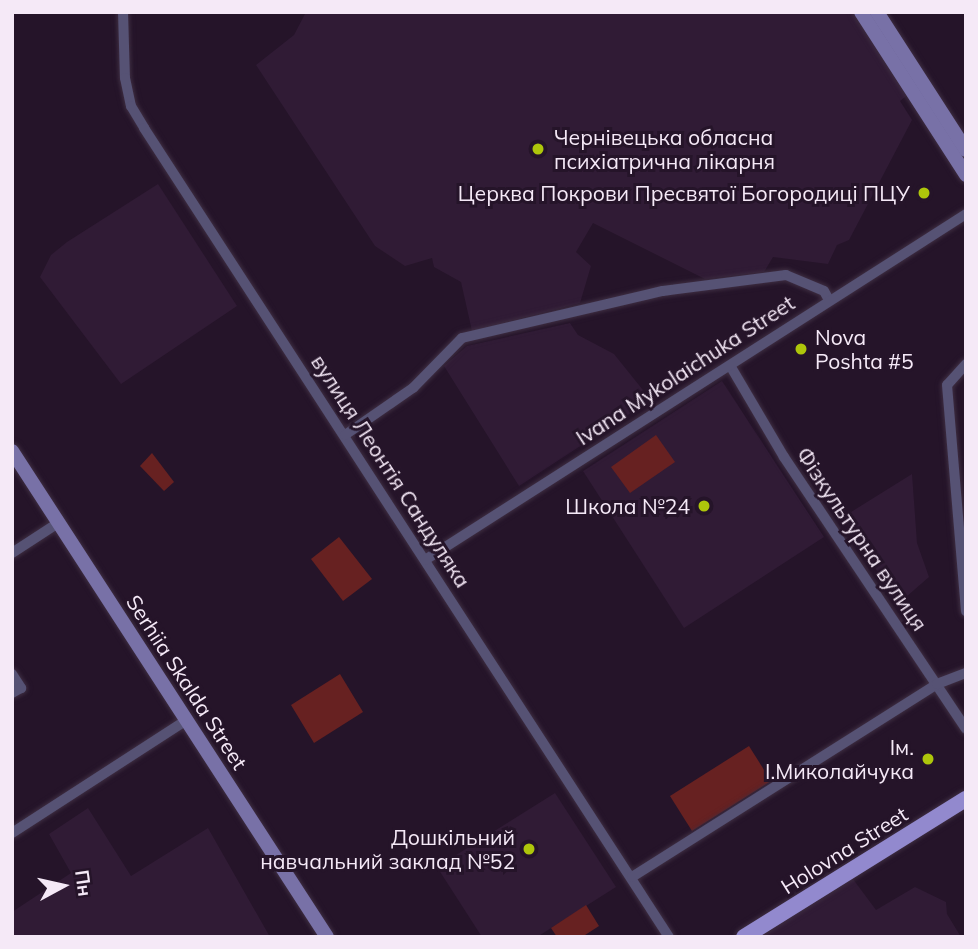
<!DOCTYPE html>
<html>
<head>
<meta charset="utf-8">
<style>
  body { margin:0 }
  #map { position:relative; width:978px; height:949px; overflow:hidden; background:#251429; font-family:Mulish,sans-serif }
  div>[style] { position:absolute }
  .built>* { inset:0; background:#301b35 }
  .green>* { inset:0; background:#672121 }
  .roads { filter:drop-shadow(0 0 2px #3e2e42) drop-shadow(0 0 2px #3e2e42) }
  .minor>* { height:10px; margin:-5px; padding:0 5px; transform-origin:5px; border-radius:5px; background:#565274 }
  .secondary>* { height:14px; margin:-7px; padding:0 7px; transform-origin:7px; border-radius:7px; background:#7871a7 }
  .primary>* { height:16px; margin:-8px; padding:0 8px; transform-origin:8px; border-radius:8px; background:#9289ce }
  .dots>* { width:19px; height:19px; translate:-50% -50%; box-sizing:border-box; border:4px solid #251429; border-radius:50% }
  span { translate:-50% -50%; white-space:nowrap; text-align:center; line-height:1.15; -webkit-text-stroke:6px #251429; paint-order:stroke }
  .poi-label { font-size:21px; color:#f5e9f7 }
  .left { translate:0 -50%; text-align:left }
  .right { translate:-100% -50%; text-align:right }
  .street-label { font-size:21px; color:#f5e9f7 }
  .frame { position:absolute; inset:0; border:14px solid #f5e9f7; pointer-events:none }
  .north { position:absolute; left:28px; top:851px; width:70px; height:70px; -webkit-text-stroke:5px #251429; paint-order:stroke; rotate:82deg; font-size:19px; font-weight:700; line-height:28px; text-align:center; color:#f5e9f7 }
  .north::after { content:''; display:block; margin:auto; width:24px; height:32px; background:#f5e9f7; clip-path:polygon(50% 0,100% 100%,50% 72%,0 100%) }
</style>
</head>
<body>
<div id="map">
  <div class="built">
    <div style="clip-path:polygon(306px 12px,861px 12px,913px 91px,900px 101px,912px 120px,849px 240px,837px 245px,828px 264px,773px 257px,764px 272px,705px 279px,593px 223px,576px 252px,591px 266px,580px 303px,472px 331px,461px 282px,434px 267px,432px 258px,405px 266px,375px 246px,256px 65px,294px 35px)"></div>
    <div style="clip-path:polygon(158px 184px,237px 306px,121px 384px,40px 277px,51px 255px,67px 242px)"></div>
    <div style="clip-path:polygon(570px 323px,578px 335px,614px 354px,651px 400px,519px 486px,444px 366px,467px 346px)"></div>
    <div style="clip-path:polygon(722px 381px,824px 537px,684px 628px,583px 471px)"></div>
    <div style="clip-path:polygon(912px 474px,917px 543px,929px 577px,898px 604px,843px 517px)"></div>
    <div style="clip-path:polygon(555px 793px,616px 887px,537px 937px,482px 937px,437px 867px)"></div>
    <div style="clip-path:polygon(88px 808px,131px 876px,208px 828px,270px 937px,12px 937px,12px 912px,71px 873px,49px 834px)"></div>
    <div style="clip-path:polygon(850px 875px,876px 910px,915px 887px,946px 902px,947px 914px,961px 937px,749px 937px)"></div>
  </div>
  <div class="green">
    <div style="clip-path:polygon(656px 435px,675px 462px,630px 493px,611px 467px)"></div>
    <div style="clip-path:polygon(152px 453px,174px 482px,164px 491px,140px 466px)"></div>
    <div style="clip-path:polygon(339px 537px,372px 579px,343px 601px,311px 559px)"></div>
    <div style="clip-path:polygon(340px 674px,363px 712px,314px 743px,291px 705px)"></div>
    <div style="clip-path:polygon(749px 746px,771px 781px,692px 831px,670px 796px)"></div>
    <div style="clip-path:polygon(586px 905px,599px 926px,582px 937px,557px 937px,551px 928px)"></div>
  </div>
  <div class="roads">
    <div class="minor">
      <div style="left:123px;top:12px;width:66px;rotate:88.3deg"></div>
      <div style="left:125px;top:78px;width:29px;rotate:78deg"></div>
      <div style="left:131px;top:106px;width:26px;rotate:59deg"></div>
      <div style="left:144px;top:128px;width:964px;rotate:57.02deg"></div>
      <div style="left:966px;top:364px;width:28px;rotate:132deg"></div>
      <div style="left:947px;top:385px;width:227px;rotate:85.2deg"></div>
      <div style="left:731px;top:367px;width:104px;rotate:59.5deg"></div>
      <div style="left:784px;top:457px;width:327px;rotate:56.2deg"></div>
      <div style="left:345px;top:435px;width:83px;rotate:-34.7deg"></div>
      <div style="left:413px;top:388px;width:70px;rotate:-45.6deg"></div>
      <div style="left:462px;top:338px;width:206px;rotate:-13.2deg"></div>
      <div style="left:663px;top:291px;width:124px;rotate:-7.4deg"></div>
      <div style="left:786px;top:275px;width:41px;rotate:22.8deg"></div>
      <div style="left:824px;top:291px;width:10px;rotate:61deg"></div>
      <div style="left:12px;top:553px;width:55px;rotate:-33.1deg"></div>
      <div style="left:425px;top:560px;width:642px;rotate:-32.6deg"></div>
      <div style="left:12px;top:674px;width:17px;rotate:57deg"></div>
      <div style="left:21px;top:688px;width:10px;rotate:151deg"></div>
      <div style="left:12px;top:833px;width:208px;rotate:-32.9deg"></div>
      <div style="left:632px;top:877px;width:361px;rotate:-32.3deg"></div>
      <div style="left:937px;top:684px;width:31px;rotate:-21deg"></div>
    </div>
    <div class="secondary">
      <div style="left:861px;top:12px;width:194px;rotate:57.2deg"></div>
      <div style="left:877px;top:12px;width:164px;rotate:57.2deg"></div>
      <div style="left:12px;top:451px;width:579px;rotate:57.05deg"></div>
    </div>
    <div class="primary">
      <div style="left:744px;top:937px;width:261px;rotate:-31.9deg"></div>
    </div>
  </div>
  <div class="dots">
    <div style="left:538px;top:149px;background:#aec60b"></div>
    <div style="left:924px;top:193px;background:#aec60b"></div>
    <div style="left:801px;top:349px;background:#aec60b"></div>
    <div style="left:704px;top:506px;background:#aec60b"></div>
    <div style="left:928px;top:759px;background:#aec60b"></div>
    <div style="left:529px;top:849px;background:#aec60b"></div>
  </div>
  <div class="poi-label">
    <span class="left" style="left:554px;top:149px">Чернівецька обласна<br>психіатрична лікарня</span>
    <span class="right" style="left:910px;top:193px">Церква Покрови Пресвятої Богородиці ПЦУ</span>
    <span class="left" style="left:815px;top:349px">Nova<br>Poshta #5</span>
    <span class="right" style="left:690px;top:506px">Школа №24</span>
    <span class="right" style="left:914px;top:759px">Ім.<br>І.Миколайчука</span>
    <span class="right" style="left:515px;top:849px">Дошкільний<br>навчальний заклад №52</span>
  </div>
  <div class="street-label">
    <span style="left:685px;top:370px;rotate:-33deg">Ivana Mykolaichuka Street</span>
    <span style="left:391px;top:471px;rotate:57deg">вулиця Леонтія Сандуляка</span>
    <span style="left:862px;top:539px;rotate:56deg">Фізкультурна вулиця</span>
    <span style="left:187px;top:682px;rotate:57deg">Serhiia Skalda Street</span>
    <span style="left:844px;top:850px;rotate:-32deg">Holovna Street</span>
  </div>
  <div class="frame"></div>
  <div class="north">Пн</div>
</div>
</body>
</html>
